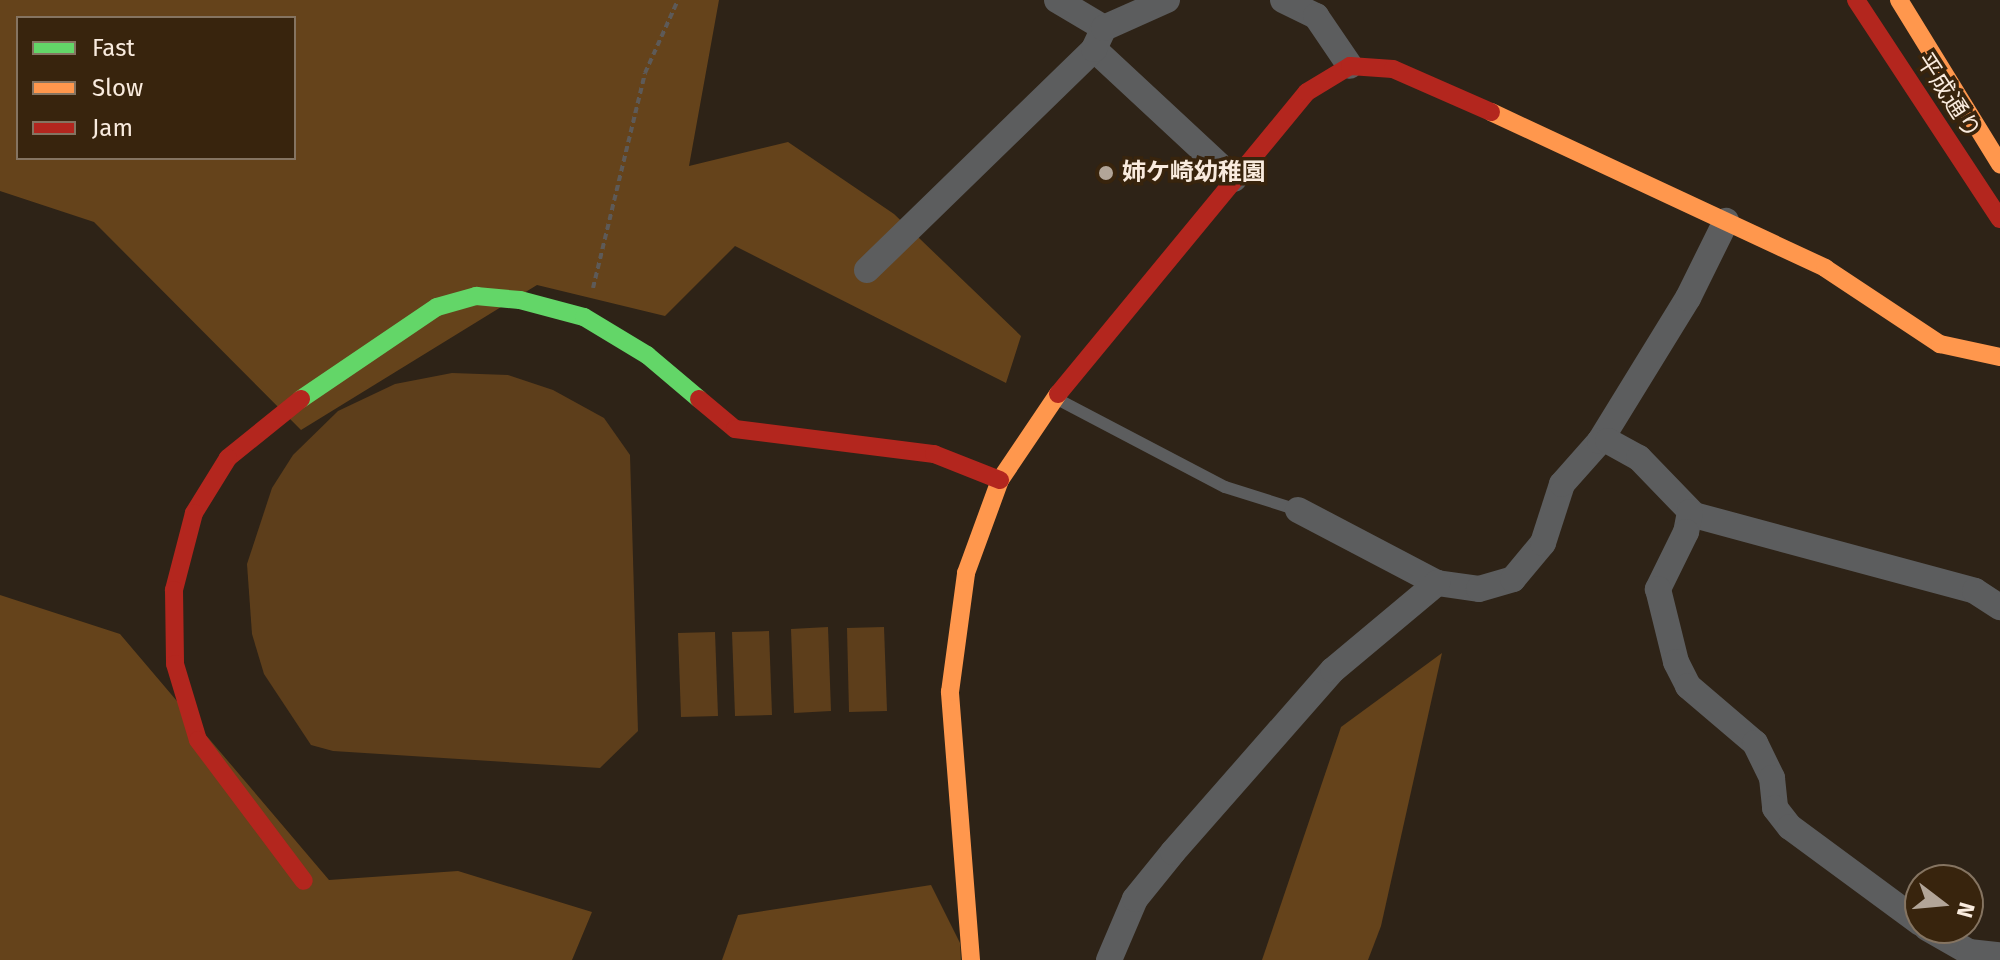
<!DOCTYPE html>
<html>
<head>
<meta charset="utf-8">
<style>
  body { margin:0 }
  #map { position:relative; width:2000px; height:960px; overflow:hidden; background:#2e2317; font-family:"Fira Sans","Noto Sans JP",sans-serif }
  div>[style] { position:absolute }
  .green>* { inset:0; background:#5d3e1b }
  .forest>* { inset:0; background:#65431b }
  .path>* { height:4px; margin-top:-2px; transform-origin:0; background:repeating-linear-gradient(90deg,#5d5a58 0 6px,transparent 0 10px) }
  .lane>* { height:12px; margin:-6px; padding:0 6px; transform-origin:6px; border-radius:6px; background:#5c5d5e }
  .street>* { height:26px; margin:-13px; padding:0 13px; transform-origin:13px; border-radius:13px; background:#5c5d5e }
  .fast>* { height:18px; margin:-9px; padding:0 9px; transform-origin:9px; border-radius:9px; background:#63d668 }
  .slow>* { height:18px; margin:-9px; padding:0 9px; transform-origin:9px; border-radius:9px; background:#ff974d }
  .jam>* { height:18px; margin:-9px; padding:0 9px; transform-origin:9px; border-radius:9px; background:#b3261e }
  .dots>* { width:22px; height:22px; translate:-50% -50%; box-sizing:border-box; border:4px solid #38240d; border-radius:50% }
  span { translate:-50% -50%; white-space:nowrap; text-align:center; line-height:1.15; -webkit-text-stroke:7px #38240d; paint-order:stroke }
  .street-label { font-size:24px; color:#f9ebde }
  .poi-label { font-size:24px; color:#f9ebde; font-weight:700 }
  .left { translate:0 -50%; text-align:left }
  .legend { position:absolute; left:16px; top:16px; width:280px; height:144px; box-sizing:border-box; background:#38240d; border:2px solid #857461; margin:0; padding:10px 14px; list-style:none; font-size:24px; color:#f9ebde }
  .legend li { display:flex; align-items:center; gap:16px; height:40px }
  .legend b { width:40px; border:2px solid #857461 }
  .north { position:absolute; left:1904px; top:864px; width:80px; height:80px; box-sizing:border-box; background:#38240d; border:2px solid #857461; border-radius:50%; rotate:106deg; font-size:22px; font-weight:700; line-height:32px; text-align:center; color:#f9ebde }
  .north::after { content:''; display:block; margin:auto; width:28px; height:36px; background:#b2a598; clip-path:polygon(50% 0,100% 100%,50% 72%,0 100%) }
</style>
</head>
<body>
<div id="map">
  <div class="green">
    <div style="clip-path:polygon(452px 373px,508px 375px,553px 390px,604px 418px,630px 455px,638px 731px,600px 768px,333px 751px,311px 745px,264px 674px,252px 634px,247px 564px,272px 488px,293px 455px,338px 411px,395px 384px)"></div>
    <div style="clip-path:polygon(828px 627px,831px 711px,794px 713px,791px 629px)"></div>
    <div style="clip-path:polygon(884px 627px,887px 711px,849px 712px,847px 628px)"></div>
    <div style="clip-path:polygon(769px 631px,772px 715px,735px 716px,732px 632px)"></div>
    <div style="clip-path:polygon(715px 632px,718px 716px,681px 717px,678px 633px)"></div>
  </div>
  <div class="forest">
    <div style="clip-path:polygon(evenodd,0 0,719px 0,689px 166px,788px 142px,894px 214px,1021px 336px,1006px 383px,735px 246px,665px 316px,537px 285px,301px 430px,94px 222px,0 191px,0 0,18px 18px,294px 18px,294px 158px,18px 158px,18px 18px)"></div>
    <div style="clip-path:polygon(0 595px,120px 634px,329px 880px,458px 871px,592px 912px,572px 960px,0 960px)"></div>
    <div style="clip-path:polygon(1442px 653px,1381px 926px,1368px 960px,1262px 960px,1341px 727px)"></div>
    <div style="clip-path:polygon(931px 885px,960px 943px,961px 960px,722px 960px,738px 915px)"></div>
  </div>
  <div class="path">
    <div style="left:593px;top:288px;width:221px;rotate:-76.4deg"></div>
    <div style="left:645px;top:73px;width:80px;rotate:-65.7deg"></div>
  </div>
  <div class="lane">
    <div style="left:1059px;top:400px;width:187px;rotate:27.7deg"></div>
    <div style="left:1225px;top:487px;width:77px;rotate:17.5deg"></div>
  </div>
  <div class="street">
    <div style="left:1057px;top:0;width:55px;rotate:30.8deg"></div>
    <div style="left:1283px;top:0;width:37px;rotate:26deg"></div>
    <div style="left:1316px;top:16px;width:60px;rotate:55.8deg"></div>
    <div style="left:1094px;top:49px;width:191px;rotate:42.9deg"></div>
    <div style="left:867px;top:270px;width:317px;rotate:-44.2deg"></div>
    <div style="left:1094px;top:49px;width:23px;rotate:-65deg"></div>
    <div style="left:1104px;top:28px;width:69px;rotate:-24deg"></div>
    <div style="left:1600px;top:441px;width:168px;rotate:-58.4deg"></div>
    <div style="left:1688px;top:298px;width:86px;rotate:-63.7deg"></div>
    <div style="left:1298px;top:510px;width:157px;rotate:27.7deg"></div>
    <div style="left:1437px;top:583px;width:42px;rotate:8.1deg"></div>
    <div style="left:1479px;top:589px;width:35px;rotate:-16deg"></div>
    <div style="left:1513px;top:579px;width:47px;rotate:-50.2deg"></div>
    <div style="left:1543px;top:543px;width:62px;rotate:-72.1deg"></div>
    <div style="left:1562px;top:484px;width:57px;rotate:-48.5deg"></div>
    <div style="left:1600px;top:441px;width:8px"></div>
    <div style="left:1608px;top:441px;width:35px;rotate:29deg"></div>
    <div style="left:1639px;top:458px;width:79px;rotate:46deg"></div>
    <div style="left:1694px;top:515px;width:291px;rotate:15.1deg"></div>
    <div style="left:1975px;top:591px;width:30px;rotate:33deg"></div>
    <div style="left:1690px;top:512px;width:20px;rotate:101deg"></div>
    <div style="left:1686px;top:532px;width:64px;rotate:116.2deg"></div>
    <div style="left:1658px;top:589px;width:75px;rotate:76.1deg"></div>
    <div style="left:1676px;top:662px;width:27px;rotate:63deg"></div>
    <div style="left:1688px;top:686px;width:88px;rotate:40.4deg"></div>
    <div style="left:1755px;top:743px;width:39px;rotate:64deg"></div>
    <div style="left:1772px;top:778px;width:30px;rotate:84deg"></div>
    <div style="left:1775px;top:808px;width:24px;rotate:52deg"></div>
    <div style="left:1790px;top:827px;width:162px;rotate:36.4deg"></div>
    <div style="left:1927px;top:928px;width:48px;rotate:29.7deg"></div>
    <div style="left:1969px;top:952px;width:31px;rotate:6deg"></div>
    <div style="left:1109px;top:960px;width:66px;rotate:-66.9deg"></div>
    <div style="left:1135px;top:899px;width:60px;rotate:-51deg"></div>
    <div style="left:1173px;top:852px;width:242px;rotate:-48.7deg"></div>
    <div style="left:1333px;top:670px;width:136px;rotate:-39.9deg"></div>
  </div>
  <div class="fast">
    <div style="left:301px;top:399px;width:164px;rotate:-34.1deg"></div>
    <div style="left:437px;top:307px;width:41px;rotate:-15.8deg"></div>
    <div style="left:476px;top:296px;width:44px;rotate:5.2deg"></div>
    <div style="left:520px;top:300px;width:66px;rotate:14.9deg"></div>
    <div style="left:584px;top:317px;width:74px;rotate:31.1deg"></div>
    <div style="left:647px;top:355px;width:68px;rotate:40.2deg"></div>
  </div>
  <div class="slow">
    <div style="left:1899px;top:0;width:193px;rotate:58.4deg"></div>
    <div style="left:1491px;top:112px;width:369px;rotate:25deg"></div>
    <div style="left:1825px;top:268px;width:138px;rotate:33.5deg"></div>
    <div style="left:1940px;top:344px;width:61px;rotate:12.2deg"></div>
    <div style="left:971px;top:960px;width:269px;rotate:-94.5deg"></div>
    <div style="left:950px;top:692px;width:120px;rotate:-82.3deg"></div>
    <div style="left:966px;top:573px;width:99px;rotate:-69.9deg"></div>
    <div style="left:1000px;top:480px;width:104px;rotate:-56deg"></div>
  </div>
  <div class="jam">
    <div style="left:1856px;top:0;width:262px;rotate:56.7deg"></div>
    <div style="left:1058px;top:394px;width:391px;rotate:-50.5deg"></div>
    <div style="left:1307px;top:92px;width:50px;rotate:-31.2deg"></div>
    <div style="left:1350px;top:66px;width:43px;rotate:4deg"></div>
    <div style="left:1393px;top:69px;width:107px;rotate:23.7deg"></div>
    <div style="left:301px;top:399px;width:94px;rotate:141.1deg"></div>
    <div style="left:228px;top:458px;width:65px;rotate:121.7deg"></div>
    <div style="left:194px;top:513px;width:80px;rotate:104.6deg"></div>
    <div style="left:174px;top:590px;width:74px;rotate:89.2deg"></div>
    <div style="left:175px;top:664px;width:79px;rotate:73.2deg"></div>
    <div style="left:198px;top:740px;width:176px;rotate:53.1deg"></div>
    <div style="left:699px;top:399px;width:47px;rotate:39.8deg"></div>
    <div style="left:735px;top:429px;width:201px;rotate:7.2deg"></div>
    <div style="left:934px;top:454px;width:71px;rotate:21.5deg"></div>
  </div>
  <div class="dots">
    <div style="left:1106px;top:173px;background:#b2a598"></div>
  </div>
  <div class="street-label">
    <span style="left:1948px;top:96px;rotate:57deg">平成通り</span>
  </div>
  <div class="poi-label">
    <span class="left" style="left:1122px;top:173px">姉ケ崎幼稚園</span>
  </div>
  <ul class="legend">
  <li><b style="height:10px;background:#63d668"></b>Fast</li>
  <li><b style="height:10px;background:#ff974d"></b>Slow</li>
  <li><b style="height:10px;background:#b3261e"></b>Jam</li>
  </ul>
  <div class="north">N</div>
</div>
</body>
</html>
